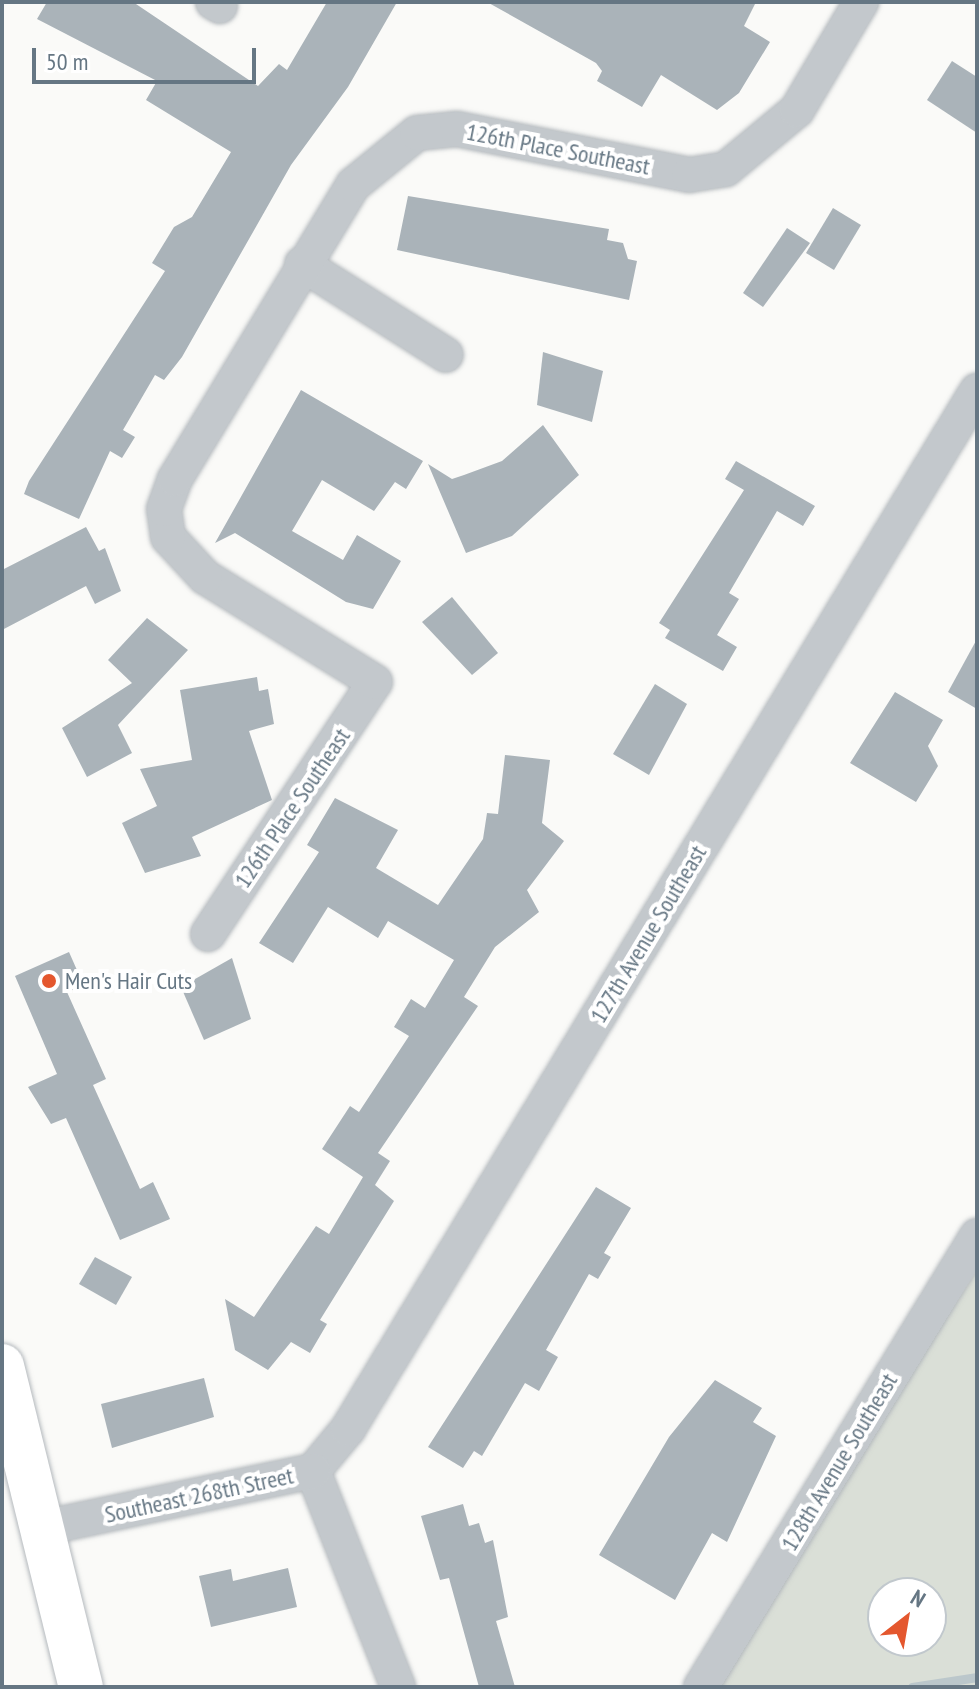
<!DOCTYPE html>
<html>
<head>
<meta charset="utf-8">
<style>
  body { margin:0 }
  #map { position:relative; width:979px; height:1689px; overflow:hidden; background:#fafaf8; font-family:"PT Sans Narrow",sans-serif }
  div>[style] { position:absolute }
  .green>* { inset:0; background:#dadfd7 }
  .stream>* { height:9px; margin:-4.5px; padding:0 4.5px; transform-origin:4.5px; border-radius:4.5px; background:#bbc7cb }
  .building>* { inset:0; background:#aab3b9 }
  .roads { filter:drop-shadow(0 0 2px #b5babe) drop-shadow(0 0 2px #b5babe) }
  .minor>* { height:34px; margin:-17px; padding:0 17px; transform-origin:17px; border-radius:17px; background:#c3c8cc }
  .primary>* { height:44px; margin:-22px; padding:0 22px; transform-origin:22px; border-radius:22px; background:#fff }
  .dots>* { width:22px; height:22px; translate:-50% -50%; box-sizing:border-box; border:4px solid #fff; border-radius:50% }
  span { translate:-50% -50%; white-space:nowrap; text-align:center; line-height:1.15; -webkit-text-stroke:8px #fff; paint-order:stroke }
  .street-label { font-size:24px; color:#657683 }
  .poi-label { font-size:24px; color:#657683 }
  .left { translate:0 -50%; text-align:left }
  .frame { position:absolute; inset:0; border:4px solid #657683; pointer-events:none }
  .north { position:absolute; left:867px; top:1577px; width:80px; height:80px; box-sizing:border-box; background:#fff; border:2px solid #c1c8cd; border-radius:50%; rotate:31deg; font-size:22px; font-weight:700; line-height:32px; text-align:center; color:#657683 }
  .north::after { content:''; display:block; margin:auto; width:28px; height:36px; background:#e4572e; clip-path:polygon(50% 0,100% 100%,50% 72%,0 100%) }
  .scale { position:absolute; left:32px; top:48px; width:224px; height:36px; box-sizing:border-box; border:4px solid #657683; border-top:0; padding-left:10px; font-size:24px; line-height:28px; white-space:nowrap; color:#657683; -webkit-text-stroke:6px #fff; paint-order:stroke }
</style>
</head>
<body>
<div id="map">
  <div class="green">
    <div style="clip-path:polygon(evenodd,977px 1270px,977px 1687px,720px 1687px,876px 1429px,977px 1270px,883px 1593px,931px 1593px,931px 1641px,883px 1641px,883px 1593px)"></div>
  </div>
  <div class="stream">
    <div style="left:912px;top:1687px;width:66px;rotate:-8.7deg"></div>
  </div>
  <div class="building">
    <div style="clip-path:polygon(47px 2px,133px 2px,258px 86px,279px 64px,287px 70px,327px 2px,397px 2px,348px 87px,291px 165px,182px 357px,164px 380px,155px 375px,123px 430px,135px 437px,122px 458px,110px 451px,79px 519px,24px 494px,29px 481px,165px 271px,152px 263px,174px 227px,192px 217px,231px 152px,146px 100px,157px 81px,37px 19px)"></div>
    <div style="clip-path:polygon(487px 2px,756px 2px,744px 26px,770px 42px,739px 93px,717px 110px,661px 75px,642px 107px,597px 81px,602px 71px,596px 63px)"></div>
    <div style="clip-path:polygon(952px 61px,977px 77px,977px 133px,927px 100px)"></div>
    <div style="clip-path:polygon(408px 196px,609px 229px,607px 240px,623px 243px,628px 259px,637px 261px,629px 300px,397px 250px)"></div>
    <div style="clip-path:polygon(833px 208px,861px 225px,834px 270px,806px 253px)"></div>
    <div style="clip-path:polygon(787px 228px,810px 243px,763px 307px,743px 293px)"></div>
    <div style="clip-path:polygon(543px 352px,603px 371px,592px 422px,537px 405px)"></div>
    <div style="clip-path:polygon(301px 390px,423px 461px,406px 489px,395px 482px,374px 511px,322px 480px,292px 531px,343px 560px,357px 535px,401px 561px,373px 609px,346px 602px,235px 533px,215px 543px)"></div>
    <div style="clip-path:polygon(543px 425px,579px 475px,512px 536px,466px 553px,428px 464px,452px 479px,464px 475px,502px 461px)"></div>
    <div style="clip-path:polygon(736px 461px,815px 506px,803px 526px,777px 511px,729px 593px,739px 599px,717px 635px,737px 647px,723px 671px,665px 638px,670px 630px,659px 623px,744px 490px,725px 479px)"></div>
    <div style="clip-path:polygon(86px 527px,99px 551px,105px 548px,121px 591px,95px 604px,86px 586px,2px 630px,2px 570px)"></div>
    <div style="clip-path:polygon(452px 597px,498px 653px,472px 675px,422px 622px)"></div>
    <div style="clip-path:polygon(147px 618px,188px 650px,118px 725px,132px 753px,87px 777px,62px 728px,132px 683px,108px 660px)"></div>
    <div style="clip-path:polygon(977px 639px,977px 709px,948px 692px)"></div>
    <div style="clip-path:polygon(257px 677px,259px 691px,268px 689px,274px 724px,249px 731px,272px 800px,192px 837px,201px 856px,145px 873px,122px 823px,157px 806px,140px 769px,192px 760px,180px 690px)"></div>
    <div style="clip-path:polygon(655px 684px,687px 704px,649px 775px,613px 754px)"></div>
    <div style="clip-path:polygon(895px 692px,943px 720px,928px 746px,938px 766px,916px 802px,850px 763px)"></div>
    <div style="clip-path:polygon(505px 755px,550px 760px,542px 823px,564px 841px,527px 890px,539px 912px,495px 947px,464px 997px,478px 1006px,378px 1153px,390px 1161px,375px 1185px,394px 1201px,320px 1320px,327px 1324px,310px 1353px,291px 1342px,268px 1370px,235px 1350px,225px 1299px,254px 1317px,316px 1226px,329px 1234px,363px 1177px,322px 1149px,350px 1106px,359px 1112px,409px 1036px,394px 1027px,411px 999px,425px 1008px,454px 960px,388px 921px,378px 938px,328px 907px,293px 963px,259px 943px,319px 852px,307px 845px,335px 798px,398px 830px,376px 868px,438px 905px,483px 839px,487px 813px,498px 814px)"></div>
    <div style="clip-path:polygon(69px 952px,84px 986px,67px 992px,106px 1079px,93px 1085px,140px 1189px,153px 1182px,170px 1219px,120px 1240px,66px 1118px,51px 1124px,28px 1087px,57px 1074px,15px 976px)"></div>
    <div style="clip-path:polygon(232px 958px,251px 1019px,204px 1040px,181px 987px)"></div>
    <div style="clip-path:polygon(596px 1187px,631px 1208px,604px 1253px,611px 1257px,598px 1279px,589px 1274px,546px 1350px,558px 1357px,539px 1391px,525px 1383px,482px 1456px,474px 1451px,463px 1468px,428px 1447px)"></div>
    <div style="clip-path:polygon(95px 1257px,132px 1277px,116px 1305px,79px 1284px)"></div>
    <div style="clip-path:polygon(204px 1378px,214px 1417px,112px 1448px,101px 1404px)"></div>
    <div style="clip-path:polygon(715px 1380px,762px 1408px,753px 1422px,776px 1436px,727px 1542px,712px 1533px,675px 1600px,599px 1555px,669px 1437px)"></div>
    <div style="clip-path:polygon(463px 1504px,469px 1526px,479px 1523px,485px 1543px,493px 1540px,508px 1617px,496px 1621px,515px 1687px,479px 1687px,449px 1578px,440px 1580px,421px 1516px)"></div>
    <div style="clip-path:polygon(288px 1568px,297px 1607px,211px 1627px,199px 1576px,231px 1569px,233px 1581px)"></div>
  </div>
  <div class="roads">
    <div class="minor">
      <div style="left:213px;top:2px;width:8px;rotate:30deg"></div>
      <div style="left:302px;top:264px;width:170px;rotate:32.3deg"></div>
      <div style="left:208px;top:934px;width:302px;rotate:-56.5deg"></div>
      <div style="left:375px;top:682px;width:200px;rotate:-148.3deg"></div>
      <div style="left:205px;top:577px;width:54px;rotate:-132.8deg"></div>
      <div style="left:168px;top:537px;width:28px;rotate:-98deg"></div>
      <div style="left:164px;top:509px;width:32px;rotate:-70deg"></div>
      <div style="left:175px;top:479px;width:344px;rotate:-58.8deg"></div>
      <div style="left:353px;top:185px;width:82px;rotate:-39.1deg"></div>
      <div style="left:417px;top:133px;width:40px;rotate:-5.7deg"></div>
      <div style="left:457px;top:129px;width:237px;rotate:11.2deg"></div>
      <div style="left:689px;top:175px;width:37px;rotate:-9deg"></div>
      <div style="left:726px;top:169px;width:92px;rotate:-39.7deg"></div>
      <div style="left:797px;top:110px;width:126px;rotate:-59.3deg"></div>
      <div style="left:313px;top:1471px;width:55px;rotate:-50.2deg"></div>
      <div style="left:348px;top:1429px;width:1214px;rotate:-58.79deg"></div>
      <div style="left:313px;top:1471px;width:232px;rotate:68.5deg"></div>
      <div style="left:47px;top:1527px;width:272px;rotate:-11.9deg"></div>
      <div style="left:701px;top:1687px;width:529px;rotate:-58.53deg"></div>
    </div>
    <div class="primary">
      <div style="left:2px;top:1366px;width:331px;rotate:76.2deg"></div>
    </div>
  </div>
  <div class="dots">
    <div style="left:49px;top:981px;background:#e4572e"></div>
  </div>
  <div class="street-label">
    <span style="left:558px;top:149px;rotate:11deg">126th Place Southeast</span>
    <span style="left:292px;top:808px;rotate:-56deg">126th Place Southeast</span>
    <span style="left:648px;top:934px;rotate:-59deg">127th Avenue Southeast</span>
    <span style="left:839px;top:1462px;rotate:-59deg">128th Avenue Southeast</span>
    <span style="left:199px;top:1495px;rotate:-12deg">Southeast 268th Street</span>
  </div>
  <div class="poi-label">
    <span class="left" style="left:65px;top:981px">Men's Hair Cuts</span>
  </div>
  <div class="frame"></div>
  <div class="north">N</div>
  <div class="scale">50 m</div>
</div>
</body>
</html>
